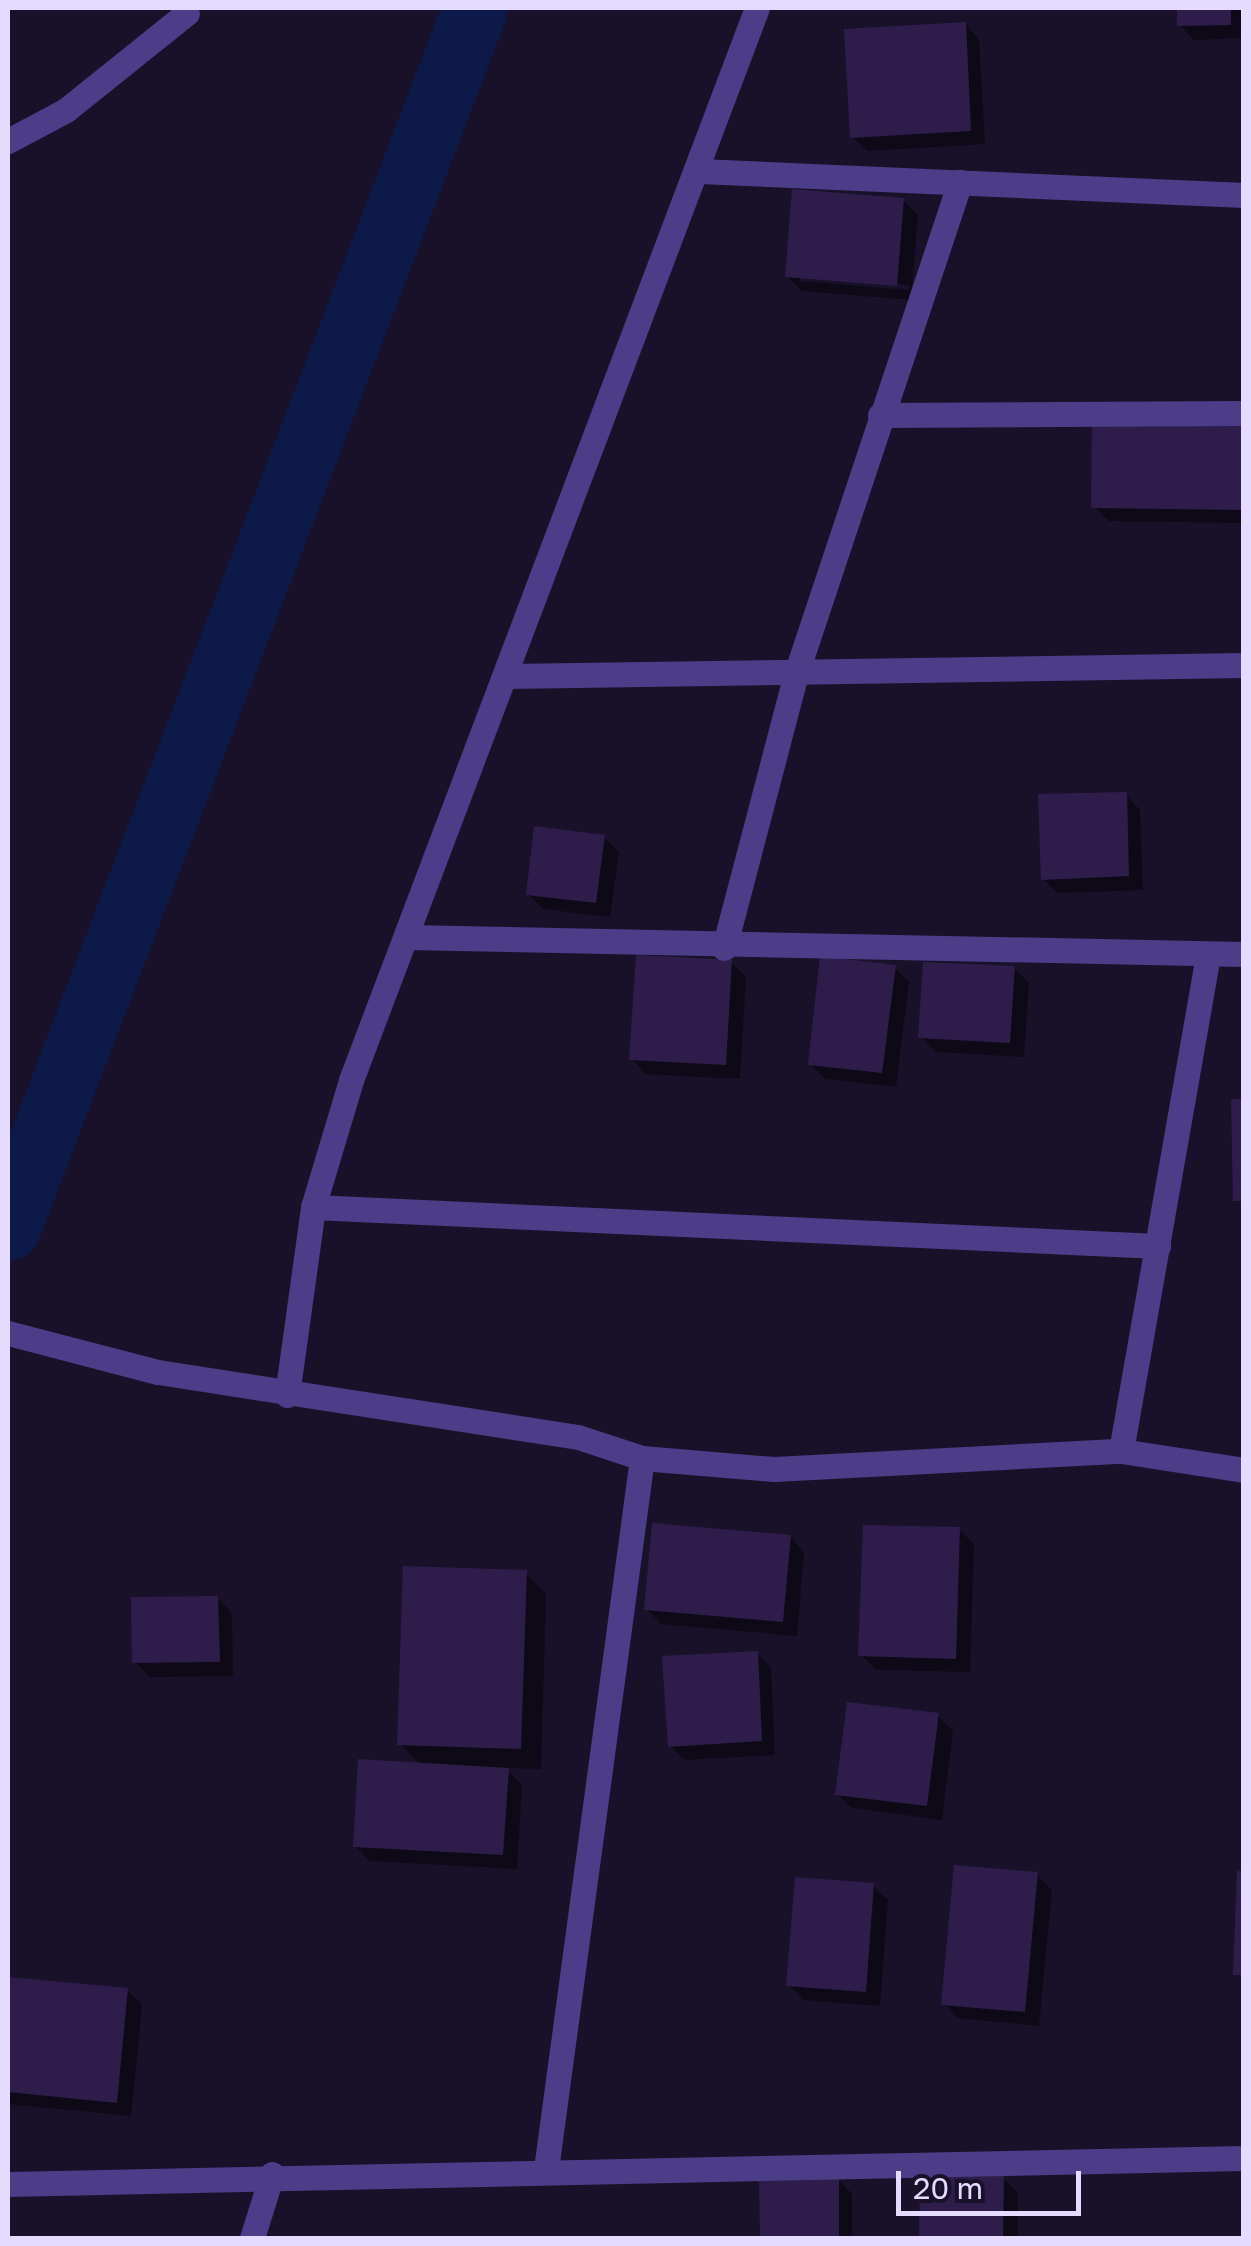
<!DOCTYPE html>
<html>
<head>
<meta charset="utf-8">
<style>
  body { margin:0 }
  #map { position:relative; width:1251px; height:2246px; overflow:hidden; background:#19112a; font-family:"Golos Text",sans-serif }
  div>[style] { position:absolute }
  .shadow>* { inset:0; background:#0007 }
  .canal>* { height:65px; margin:-32.5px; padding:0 32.5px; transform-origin:32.5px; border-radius:32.5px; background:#0c1949 }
  .building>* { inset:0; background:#2e1d4b }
  .minor>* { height:25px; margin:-12.5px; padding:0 12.5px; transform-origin:12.5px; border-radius:12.5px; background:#4b3d88 }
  span { translate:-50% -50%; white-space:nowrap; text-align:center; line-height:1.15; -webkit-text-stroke:8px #19112a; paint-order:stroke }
  .frame { position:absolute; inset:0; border:10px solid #e4dbff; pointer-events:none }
  .scale { position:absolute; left:896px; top:2171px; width:185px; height:45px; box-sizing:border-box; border:5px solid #e4dbff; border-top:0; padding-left:12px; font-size:30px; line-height:35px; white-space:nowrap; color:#e4dbff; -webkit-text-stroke:8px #19112a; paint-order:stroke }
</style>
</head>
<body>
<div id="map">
  <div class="shadow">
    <div style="clip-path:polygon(1179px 8px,1244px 8px,1244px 38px,1194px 40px,1180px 25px)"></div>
    <div style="clip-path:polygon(965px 24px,979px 39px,985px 144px,867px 151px,852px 137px)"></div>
    <div style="clip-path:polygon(evenodd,903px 200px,918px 215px,911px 300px,802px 291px,787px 276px,903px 200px,800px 276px,909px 285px,909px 290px,800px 281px,800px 276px)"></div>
    <div style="clip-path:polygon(1244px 427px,1244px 523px,1109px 521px,1094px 507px)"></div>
    <div style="clip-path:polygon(1126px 795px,1140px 810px,1143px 890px,1058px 893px,1043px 879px)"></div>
    <div style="clip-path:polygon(604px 837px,619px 852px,610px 917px,543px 909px,528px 894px)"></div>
    <div style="clip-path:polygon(731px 962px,746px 977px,740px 1079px,646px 1074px,632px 1059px)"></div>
    <div style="clip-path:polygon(894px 967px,909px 982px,896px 1087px,825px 1079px,810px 1064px)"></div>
    <div style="clip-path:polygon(1014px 968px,1029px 983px,1024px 1057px,936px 1052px,921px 1037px)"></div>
    <div style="clip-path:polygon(959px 1530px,974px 1544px,970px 1672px,876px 1670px,861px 1655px)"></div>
    <div style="clip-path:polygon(790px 1537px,804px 1552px,797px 1636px,661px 1624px,647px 1609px)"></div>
    <div style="clip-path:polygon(525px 1573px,546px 1594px,541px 1769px,505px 1768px,522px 1785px,517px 1869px,370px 1861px,355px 1846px,421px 1765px,400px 1744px)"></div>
    <div style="clip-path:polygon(217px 1598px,232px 1613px,233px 1676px,150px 1677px,135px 1662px)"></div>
    <div style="clip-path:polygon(757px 1653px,771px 1668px,775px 1755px,685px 1760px,670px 1746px)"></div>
    <div style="clip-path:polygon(938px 1716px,953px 1731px,942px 1820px,852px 1808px,837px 1794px)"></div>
    <div style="clip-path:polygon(1037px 1875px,1052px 1890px,1039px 2026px,958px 2018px,944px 2004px)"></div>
    <div style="clip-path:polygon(873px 1886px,888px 1900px,880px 2006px,804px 2000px,789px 1985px)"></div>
    <div style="clip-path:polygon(8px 1979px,127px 1990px,142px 2005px,131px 2116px,8px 2104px)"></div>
    <div style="clip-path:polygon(922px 2177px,1003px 2178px,1018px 2193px,1017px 2238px,921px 2238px)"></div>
    <div style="clip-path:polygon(838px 2179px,852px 2194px,852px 2238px,762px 2238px,762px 2180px)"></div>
  </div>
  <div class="canal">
    <div style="left:8px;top:1228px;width:1306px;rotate:-69.05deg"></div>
  </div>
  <div class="building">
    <div style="clip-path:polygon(1177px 8px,1231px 8px,1231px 25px,1177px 26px)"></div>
    <div style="clip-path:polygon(966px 22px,971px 131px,850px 138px,844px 29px)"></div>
    <div style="clip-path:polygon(792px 189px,904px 198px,897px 286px,785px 277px)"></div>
    <div style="clip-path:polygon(1092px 422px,1244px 425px,1244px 510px,1091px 508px)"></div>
    <div style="clip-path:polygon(1127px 792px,1129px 876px,1041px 880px,1038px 794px)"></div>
    <div style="clip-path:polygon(534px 826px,605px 835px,596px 903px,526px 895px)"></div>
    <div style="clip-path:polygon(636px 955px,732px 960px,726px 1065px,629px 1060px)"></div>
    <div style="clip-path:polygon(820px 956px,896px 965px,882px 1073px,808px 1065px)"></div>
    <div style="clip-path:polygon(923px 962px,1015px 966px,1010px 1043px,918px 1038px)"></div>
    <div style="clip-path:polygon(1231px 1099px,1244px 1099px,1244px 1201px,1233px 1201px)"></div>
    <div style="clip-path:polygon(652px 1523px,791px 1535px,783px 1622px,644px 1610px)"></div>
    <div style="clip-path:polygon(863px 1525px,960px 1527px,956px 1659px,858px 1656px)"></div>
    <div style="clip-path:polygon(403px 1566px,527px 1570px,521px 1749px,397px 1745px)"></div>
    <div style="clip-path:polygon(218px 1596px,220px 1662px,132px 1663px,131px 1597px)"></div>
    <div style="clip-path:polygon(758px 1651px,762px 1741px,668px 1747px,662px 1656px)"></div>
    <div style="clip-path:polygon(847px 1702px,939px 1713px,927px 1806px,835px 1795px)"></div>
    <div style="clip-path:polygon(358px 1759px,509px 1768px,503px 1855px,353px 1847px)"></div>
    <div style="clip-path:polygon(954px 1865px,1038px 1872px,1025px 2012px,941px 2005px)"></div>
    <div style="clip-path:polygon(1237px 1871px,1244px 1872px,1244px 1975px,1233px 1975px)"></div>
    <div style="clip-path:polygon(795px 1877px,874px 1883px,866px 1992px,786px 1986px)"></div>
    <div style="clip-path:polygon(8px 1977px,128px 1988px,117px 2103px,8px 2092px)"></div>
    <div style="clip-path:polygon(920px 2174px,1004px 2175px,1003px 2238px,919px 2238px)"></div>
    <div style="clip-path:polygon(759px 2177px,839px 2177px,839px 2238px,760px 2238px)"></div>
  </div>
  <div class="minor">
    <div style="left:8px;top:141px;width:66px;rotate:-28.1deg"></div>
    <div style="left:66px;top:110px;width:155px;rotate:-38.7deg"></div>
    <div style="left:699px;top:171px;width:546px;rotate:2.52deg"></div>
    <div style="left:880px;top:415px;width:364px;rotate:-0.3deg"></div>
    <div style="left:506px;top:676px;width:738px;rotate:-0.85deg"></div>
    <div style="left:406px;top:937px;width:838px;rotate:1.16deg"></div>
    <div style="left:724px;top:948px;width:280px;rotate:-75.3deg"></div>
    <div style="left:795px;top:677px;width:522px;rotate:-71.57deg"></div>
    <div style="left:313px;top:1207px;width:846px;rotate:2.64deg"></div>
    <div style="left:8px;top:1333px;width:155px;rotate:14.6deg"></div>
    <div style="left:158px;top:1372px;width:425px;rotate:8.8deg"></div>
    <div style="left:578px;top:1437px;width:67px;rotate:18.2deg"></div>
    <div style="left:642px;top:1458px;width:132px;rotate:4.8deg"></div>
    <div style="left:774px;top:1469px;width:347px;rotate:-3deg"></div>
    <div style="left:1121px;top:1451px;width:124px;rotate:8.8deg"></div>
    <div style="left:287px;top:1395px;width:190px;rotate:-82.1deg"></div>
    <div style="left:313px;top:1207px;width:133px;rotate:-73.3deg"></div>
    <div style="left:351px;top:1080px;width:1146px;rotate:-69.26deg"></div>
    <div style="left:1121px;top:1451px;width:504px;rotate:-80.05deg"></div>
    <div style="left:546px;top:2169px;width:717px;rotate:-82.31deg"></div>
    <div style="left:8px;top:2184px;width:1236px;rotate:-1.21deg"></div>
    <div style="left:252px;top:2238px;width:67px;rotate:-72.6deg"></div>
  </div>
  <div class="frame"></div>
  <div class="scale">20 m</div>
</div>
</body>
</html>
